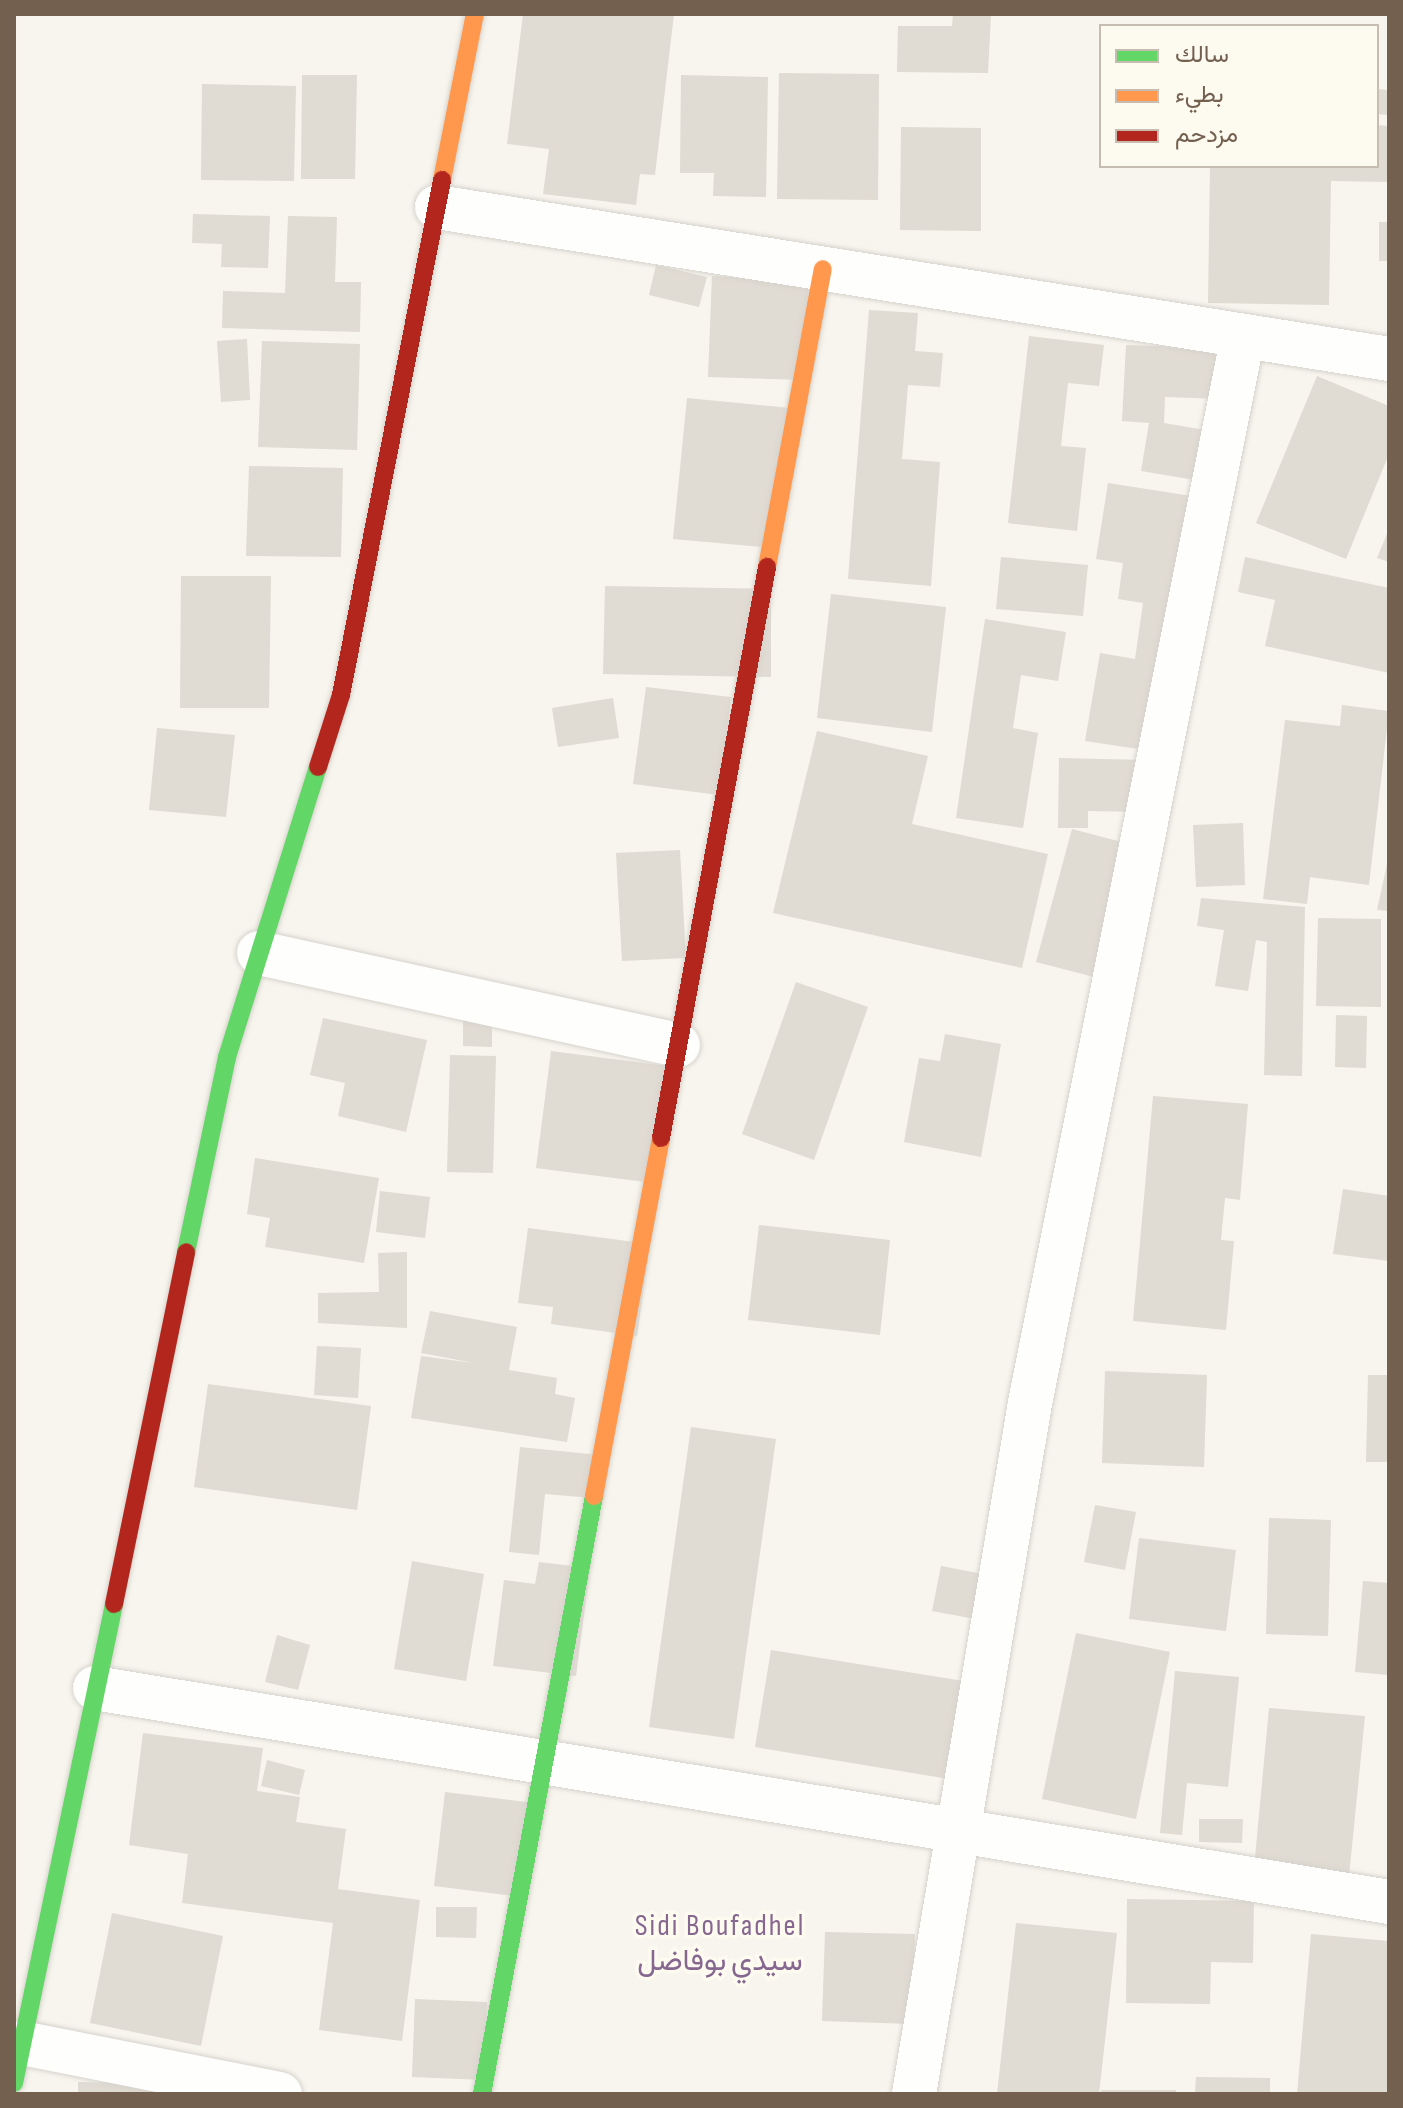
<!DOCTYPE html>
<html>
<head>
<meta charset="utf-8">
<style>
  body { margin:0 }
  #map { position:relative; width:1403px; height:2108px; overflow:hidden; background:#f7f5ee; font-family:"Sofia Sans Condensed",Vazirmatn,sans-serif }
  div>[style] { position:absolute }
  .building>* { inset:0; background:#e0dbd3 }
  .roads { filter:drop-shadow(0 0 2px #d6d2cc) drop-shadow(0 0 2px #d6d2cc) }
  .street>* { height:44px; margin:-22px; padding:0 22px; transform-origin:22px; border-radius:22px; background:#fefefc }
  .fast>* { height:18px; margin:-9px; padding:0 9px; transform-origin:9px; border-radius:9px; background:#63d668 }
  .slow>* { height:18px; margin:-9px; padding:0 9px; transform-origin:9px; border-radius:9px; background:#ff974d }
  .jam>* { height:18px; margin:-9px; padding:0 9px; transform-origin:9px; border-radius:9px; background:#b3261e }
  span { translate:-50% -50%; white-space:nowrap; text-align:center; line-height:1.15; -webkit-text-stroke:7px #fdfaf0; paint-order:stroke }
  .quarter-label { font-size:30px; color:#86678f; letter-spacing:2px }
  .frame { position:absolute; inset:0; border:16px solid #73604f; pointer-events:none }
  .legend { position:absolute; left:1099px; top:24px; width:280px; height:144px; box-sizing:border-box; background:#fdfaf0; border:2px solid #c6bcb0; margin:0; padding:10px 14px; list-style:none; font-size:24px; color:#73604f }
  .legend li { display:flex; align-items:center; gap:16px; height:40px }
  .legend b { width:40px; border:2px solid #c6bcb0 }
</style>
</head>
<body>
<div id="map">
  <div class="building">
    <div style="clip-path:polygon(523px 14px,674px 14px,655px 175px,640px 174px,636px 205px,543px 194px,549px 149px,507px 144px)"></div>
    <div style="clip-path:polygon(953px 14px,991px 14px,988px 73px,897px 72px,898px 26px,952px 26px)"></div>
    <div style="clip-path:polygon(779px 73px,879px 74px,878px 200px,777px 199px)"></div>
    <div style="clip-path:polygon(302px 75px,357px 75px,355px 179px,301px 179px)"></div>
    <div style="clip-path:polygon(681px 75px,768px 77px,766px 197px,713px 196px,714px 173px,680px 173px)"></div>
    <div style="clip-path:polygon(202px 84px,296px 86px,294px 181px,201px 180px)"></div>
    <div style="clip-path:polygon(1377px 89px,1389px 90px,1389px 115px,1377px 114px)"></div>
    <div style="clip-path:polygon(1377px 125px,1389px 126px,1389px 182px,1331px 181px,1329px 305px,1208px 303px,1210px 166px,1377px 166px)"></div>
    <div style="clip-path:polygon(901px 127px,981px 128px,981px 231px,900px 230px)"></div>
    <div style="clip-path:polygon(193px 214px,270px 216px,268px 268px,221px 267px,222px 244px,192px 243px)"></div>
    <div style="clip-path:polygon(288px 216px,337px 217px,335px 282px,361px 282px,360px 332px,222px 328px,223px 291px,285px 293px)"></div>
    <div style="clip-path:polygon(1379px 222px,1389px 222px,1389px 261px,1379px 261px)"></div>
    <div style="clip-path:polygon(656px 265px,707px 277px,699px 307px,649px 295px)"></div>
    <div style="clip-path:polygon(712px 276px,809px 281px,804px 380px,708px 377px)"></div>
    <div style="clip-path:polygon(869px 310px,918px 313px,915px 351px,943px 353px,940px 387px,908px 385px,902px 459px,940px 462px,931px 586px,848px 579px)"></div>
    <div style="clip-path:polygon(1029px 336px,1104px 345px,1099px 386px,1068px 383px,1061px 446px,1086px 448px,1077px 531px,1008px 523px)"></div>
    <div style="clip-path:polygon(247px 339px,250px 400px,221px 402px,217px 341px)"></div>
    <div style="clip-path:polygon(262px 341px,360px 344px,357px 450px,258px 447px)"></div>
    <div style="clip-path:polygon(1126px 345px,1223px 348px,1221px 399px,1165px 397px,1164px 423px,1210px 431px,1201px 481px,1141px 471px,1149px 423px,1122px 421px)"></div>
    <div style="clip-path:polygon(1317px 376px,1389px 406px,1389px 454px,1346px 559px,1256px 523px)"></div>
    <div style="clip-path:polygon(687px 398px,801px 409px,762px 547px,673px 539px)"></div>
    <div style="clip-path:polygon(249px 466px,343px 468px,341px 557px,246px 556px)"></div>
    <div style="clip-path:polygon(1108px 483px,1204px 498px,1158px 752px,1085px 741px,1100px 653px,1135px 659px,1143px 603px,1118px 599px,1123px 563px,1096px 559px)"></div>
    <div style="clip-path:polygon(1389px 529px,1389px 562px,1377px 558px)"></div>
    <div style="clip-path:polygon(1001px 557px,1088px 565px,1083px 616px,996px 609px)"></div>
    <div style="clip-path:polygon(1245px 557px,1389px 588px,1389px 673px,1265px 646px,1275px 600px,1238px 592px)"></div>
    <div style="clip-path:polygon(181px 576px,271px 576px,269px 708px,180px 708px)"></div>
    <div style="clip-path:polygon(605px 586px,771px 589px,771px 677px,603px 674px)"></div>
    <div style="clip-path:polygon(831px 594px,946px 607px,932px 732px,817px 718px)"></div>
    <div style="clip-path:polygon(985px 619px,1066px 632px,1058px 681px,1021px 675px,1013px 728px,1038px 733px,1023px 828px,956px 818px)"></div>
    <div style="clip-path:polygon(646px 687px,731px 697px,719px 795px,633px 784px)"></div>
    <div style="clip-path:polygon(613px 698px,619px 738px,558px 747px,552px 708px)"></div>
    <div style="clip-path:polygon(1342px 705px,1389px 711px,1369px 885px,1310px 877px,1307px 904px,1263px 899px,1285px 720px,1340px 726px)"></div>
    <div style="clip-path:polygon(157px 728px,235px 735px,226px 817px,149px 810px)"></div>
    <div style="clip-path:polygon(817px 731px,928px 756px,912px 824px,1048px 854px,1022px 968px,773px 913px)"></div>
    <div style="clip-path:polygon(1059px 758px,1147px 760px,1146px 812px,1088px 811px,1088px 828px,1058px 828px)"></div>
    <div style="clip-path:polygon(1243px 823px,1245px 885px,1196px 887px,1193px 825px)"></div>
    <div style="clip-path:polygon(1072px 829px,1137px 846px,1102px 979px,1036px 962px)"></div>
    <div style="clip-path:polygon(680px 850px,686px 958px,622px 961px,616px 853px)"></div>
    <div style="clip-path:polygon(1389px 855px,1389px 911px,1377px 910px)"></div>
    <div style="clip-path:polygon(1201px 898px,1305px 907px,1302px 1076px,1264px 1075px,1267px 942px,1256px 940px,1248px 991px,1215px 986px,1224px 930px,1197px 926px)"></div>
    <div style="clip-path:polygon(1318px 918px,1381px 919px,1381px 1007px,1316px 1006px)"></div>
    <div style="clip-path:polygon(796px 982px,868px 1007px,814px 1160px,742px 1134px)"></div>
    <div style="clip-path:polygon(1336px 1015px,1367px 1016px,1366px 1068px,1335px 1067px)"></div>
    <div style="clip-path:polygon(323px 1018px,427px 1040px,406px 1132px,338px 1116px,345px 1083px,310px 1075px)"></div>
    <div style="clip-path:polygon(463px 1019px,492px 1020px,492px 1047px,463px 1046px)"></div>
    <div style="clip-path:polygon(945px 1034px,1001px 1044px,981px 1157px,904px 1142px,919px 1058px,940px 1061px)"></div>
    <div style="clip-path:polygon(551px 1051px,667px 1066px,653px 1183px,536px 1168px)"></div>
    <div style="clip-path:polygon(450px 1055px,496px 1056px,493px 1173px,447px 1172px)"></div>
    <div style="clip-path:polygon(1153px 1096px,1248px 1104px,1240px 1200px,1225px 1198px,1221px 1240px,1234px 1241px,1226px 1330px,1133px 1321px)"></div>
    <div style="clip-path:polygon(255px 1158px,379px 1178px,364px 1263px,265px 1247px,270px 1218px,247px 1214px)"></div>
    <div style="clip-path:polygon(1343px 1189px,1389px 1196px,1389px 1261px,1333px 1254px)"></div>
    <div style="clip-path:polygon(380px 1191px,430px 1197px,425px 1238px,376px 1232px)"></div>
    <div style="clip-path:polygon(759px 1225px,890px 1240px,880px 1335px,748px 1320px)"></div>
    <div style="clip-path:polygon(528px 1228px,650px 1244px,637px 1336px,551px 1324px,553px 1307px,518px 1303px)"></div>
    <div style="clip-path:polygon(407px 1252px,407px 1328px,318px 1323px,318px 1293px,379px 1292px,378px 1253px)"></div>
    <div style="clip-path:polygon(430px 1311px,517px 1327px,509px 1370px,557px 1378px,555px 1394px,575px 1398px,567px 1442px,411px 1418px,421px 1356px,474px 1363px,421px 1353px)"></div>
    <div style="clip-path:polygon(317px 1346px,361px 1348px,358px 1398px,314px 1395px)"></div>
    <div style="clip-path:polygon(1105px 1371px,1207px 1375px,1204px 1467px,1102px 1463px)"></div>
    <div style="clip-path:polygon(1368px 1375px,1389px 1375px,1389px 1462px,1366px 1462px)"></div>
    <div style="clip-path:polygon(208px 1384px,371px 1406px,357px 1510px,194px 1487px)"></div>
    <div style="clip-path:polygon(691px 1427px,776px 1439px,734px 1739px,649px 1727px)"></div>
    <div style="clip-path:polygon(520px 1447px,609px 1456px,604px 1499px,545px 1494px,539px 1555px,509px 1552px)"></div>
    <div style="clip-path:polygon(1095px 1505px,1136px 1512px,1125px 1570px,1084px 1562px)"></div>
    <div style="clip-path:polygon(1269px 1518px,1331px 1520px,1328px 1636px,1266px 1634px)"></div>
    <div style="clip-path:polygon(1139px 1538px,1236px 1550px,1226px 1631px,1129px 1619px)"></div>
    <div style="clip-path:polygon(412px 1561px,484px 1574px,466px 1681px,394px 1669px)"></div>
    <div style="clip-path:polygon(539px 1562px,590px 1568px,576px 1676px,493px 1666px,504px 1580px,535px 1584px)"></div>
    <div style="clip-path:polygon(941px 1566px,983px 1574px,975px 1619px,932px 1611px)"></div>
    <div style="clip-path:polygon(1363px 1581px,1389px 1583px,1389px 1675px,1355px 1672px)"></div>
    <div style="clip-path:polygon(1076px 1633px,1170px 1652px,1136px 1819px,1042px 1799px)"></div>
    <div style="clip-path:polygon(277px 1635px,310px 1645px,298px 1690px,265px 1682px)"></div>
    <div style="clip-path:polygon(771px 1650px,976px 1683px,961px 1781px,755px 1747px)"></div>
    <div style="clip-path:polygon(1175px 1671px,1239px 1677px,1228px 1787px,1187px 1783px,1182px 1835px,1160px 1833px)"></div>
    <div style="clip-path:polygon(1269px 1708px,1365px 1716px,1349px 1876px,1254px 1868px)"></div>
    <div style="clip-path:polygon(143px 1733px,263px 1748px,257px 1791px,300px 1797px,296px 1822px,346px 1829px,338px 1889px,420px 1900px,402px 2041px,319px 2030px,333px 1923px,182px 1903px,188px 1854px,129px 1845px)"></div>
    <div style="clip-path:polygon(267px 1760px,305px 1770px,299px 1795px,261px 1786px)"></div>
    <div style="clip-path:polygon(445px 1792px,535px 1803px,523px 1897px,434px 1886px)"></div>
    <div style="clip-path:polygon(1199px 1819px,1243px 1819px,1242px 1843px,1199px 1842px)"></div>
    <div style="clip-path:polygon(1127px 1899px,1254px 1901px,1253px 1963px,1211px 1962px,1210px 2004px,1126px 2003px)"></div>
    <div style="clip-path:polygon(436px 1907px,477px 1907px,476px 1938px,436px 1937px)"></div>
    <div style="clip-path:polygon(112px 1913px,223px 1936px,201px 2046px,90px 2023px)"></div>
    <div style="clip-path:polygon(1016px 1923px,1117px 1933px,1099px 2094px,997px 2094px)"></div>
    <div style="clip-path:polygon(825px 1932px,915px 1934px,912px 2024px,822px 2021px)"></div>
    <div style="clip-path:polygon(1311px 1934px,1389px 1941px,1389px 2094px,1297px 2094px)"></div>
    <div style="clip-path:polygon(415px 1999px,487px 2002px,484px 2080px,412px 2077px)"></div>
    <div style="clip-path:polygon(1196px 2077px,1270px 2078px,1270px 2094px,1195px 2094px)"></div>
    <div style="clip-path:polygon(78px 2082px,212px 2085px,211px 2094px,78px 2094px)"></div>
    <div style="clip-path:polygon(1101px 2090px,1176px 2090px,1176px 2094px,1101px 2094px)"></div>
  </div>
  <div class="roads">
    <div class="street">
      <div style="left:437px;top:207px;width:964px;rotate:9.07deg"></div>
      <div style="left:259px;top:953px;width:429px;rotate:12.4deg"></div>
      <div style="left:95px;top:1688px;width:1312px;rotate:9.39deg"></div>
      <div style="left:22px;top:2043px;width:263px;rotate:11.2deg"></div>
      <div style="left:914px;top:2094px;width:701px;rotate:-80.47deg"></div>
      <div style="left:1030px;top:1403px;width:1088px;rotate:-78.71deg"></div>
    </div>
    <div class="fast">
      <div style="left:186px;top:1252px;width:199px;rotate:-78.1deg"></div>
      <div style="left:227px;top:1057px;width:304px;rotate:-72.6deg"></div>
      <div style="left:14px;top:2083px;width:489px;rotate:-78.2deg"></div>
      <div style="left:482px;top:2094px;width:608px;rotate:-79.39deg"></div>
    </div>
    <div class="slow">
      <div style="left:442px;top:180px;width:169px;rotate:-78.8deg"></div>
      <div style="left:767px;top:567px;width:303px;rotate:-79.4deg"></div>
      <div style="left:594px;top:1496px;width:364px;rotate:-79.4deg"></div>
    </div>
    <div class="jam">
      <div style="left:318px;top:767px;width:76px;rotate:-72.3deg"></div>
      <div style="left:341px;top:695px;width:525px;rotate:-78.9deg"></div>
      <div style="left:661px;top:1138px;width:581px;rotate:-79.48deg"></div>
      <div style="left:114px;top:1604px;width:359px;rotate:-78.4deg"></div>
    </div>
  </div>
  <div class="quarter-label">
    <span style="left:720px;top:1943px">Sidi Boufadhel<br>سيدي بوفاضل</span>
  </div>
  <div class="frame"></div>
  <ul class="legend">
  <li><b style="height:10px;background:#63d668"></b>سالك</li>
  <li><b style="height:10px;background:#ff974d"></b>بطيء</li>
  <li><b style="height:10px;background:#b3261e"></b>مزدحم</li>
  </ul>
</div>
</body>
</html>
